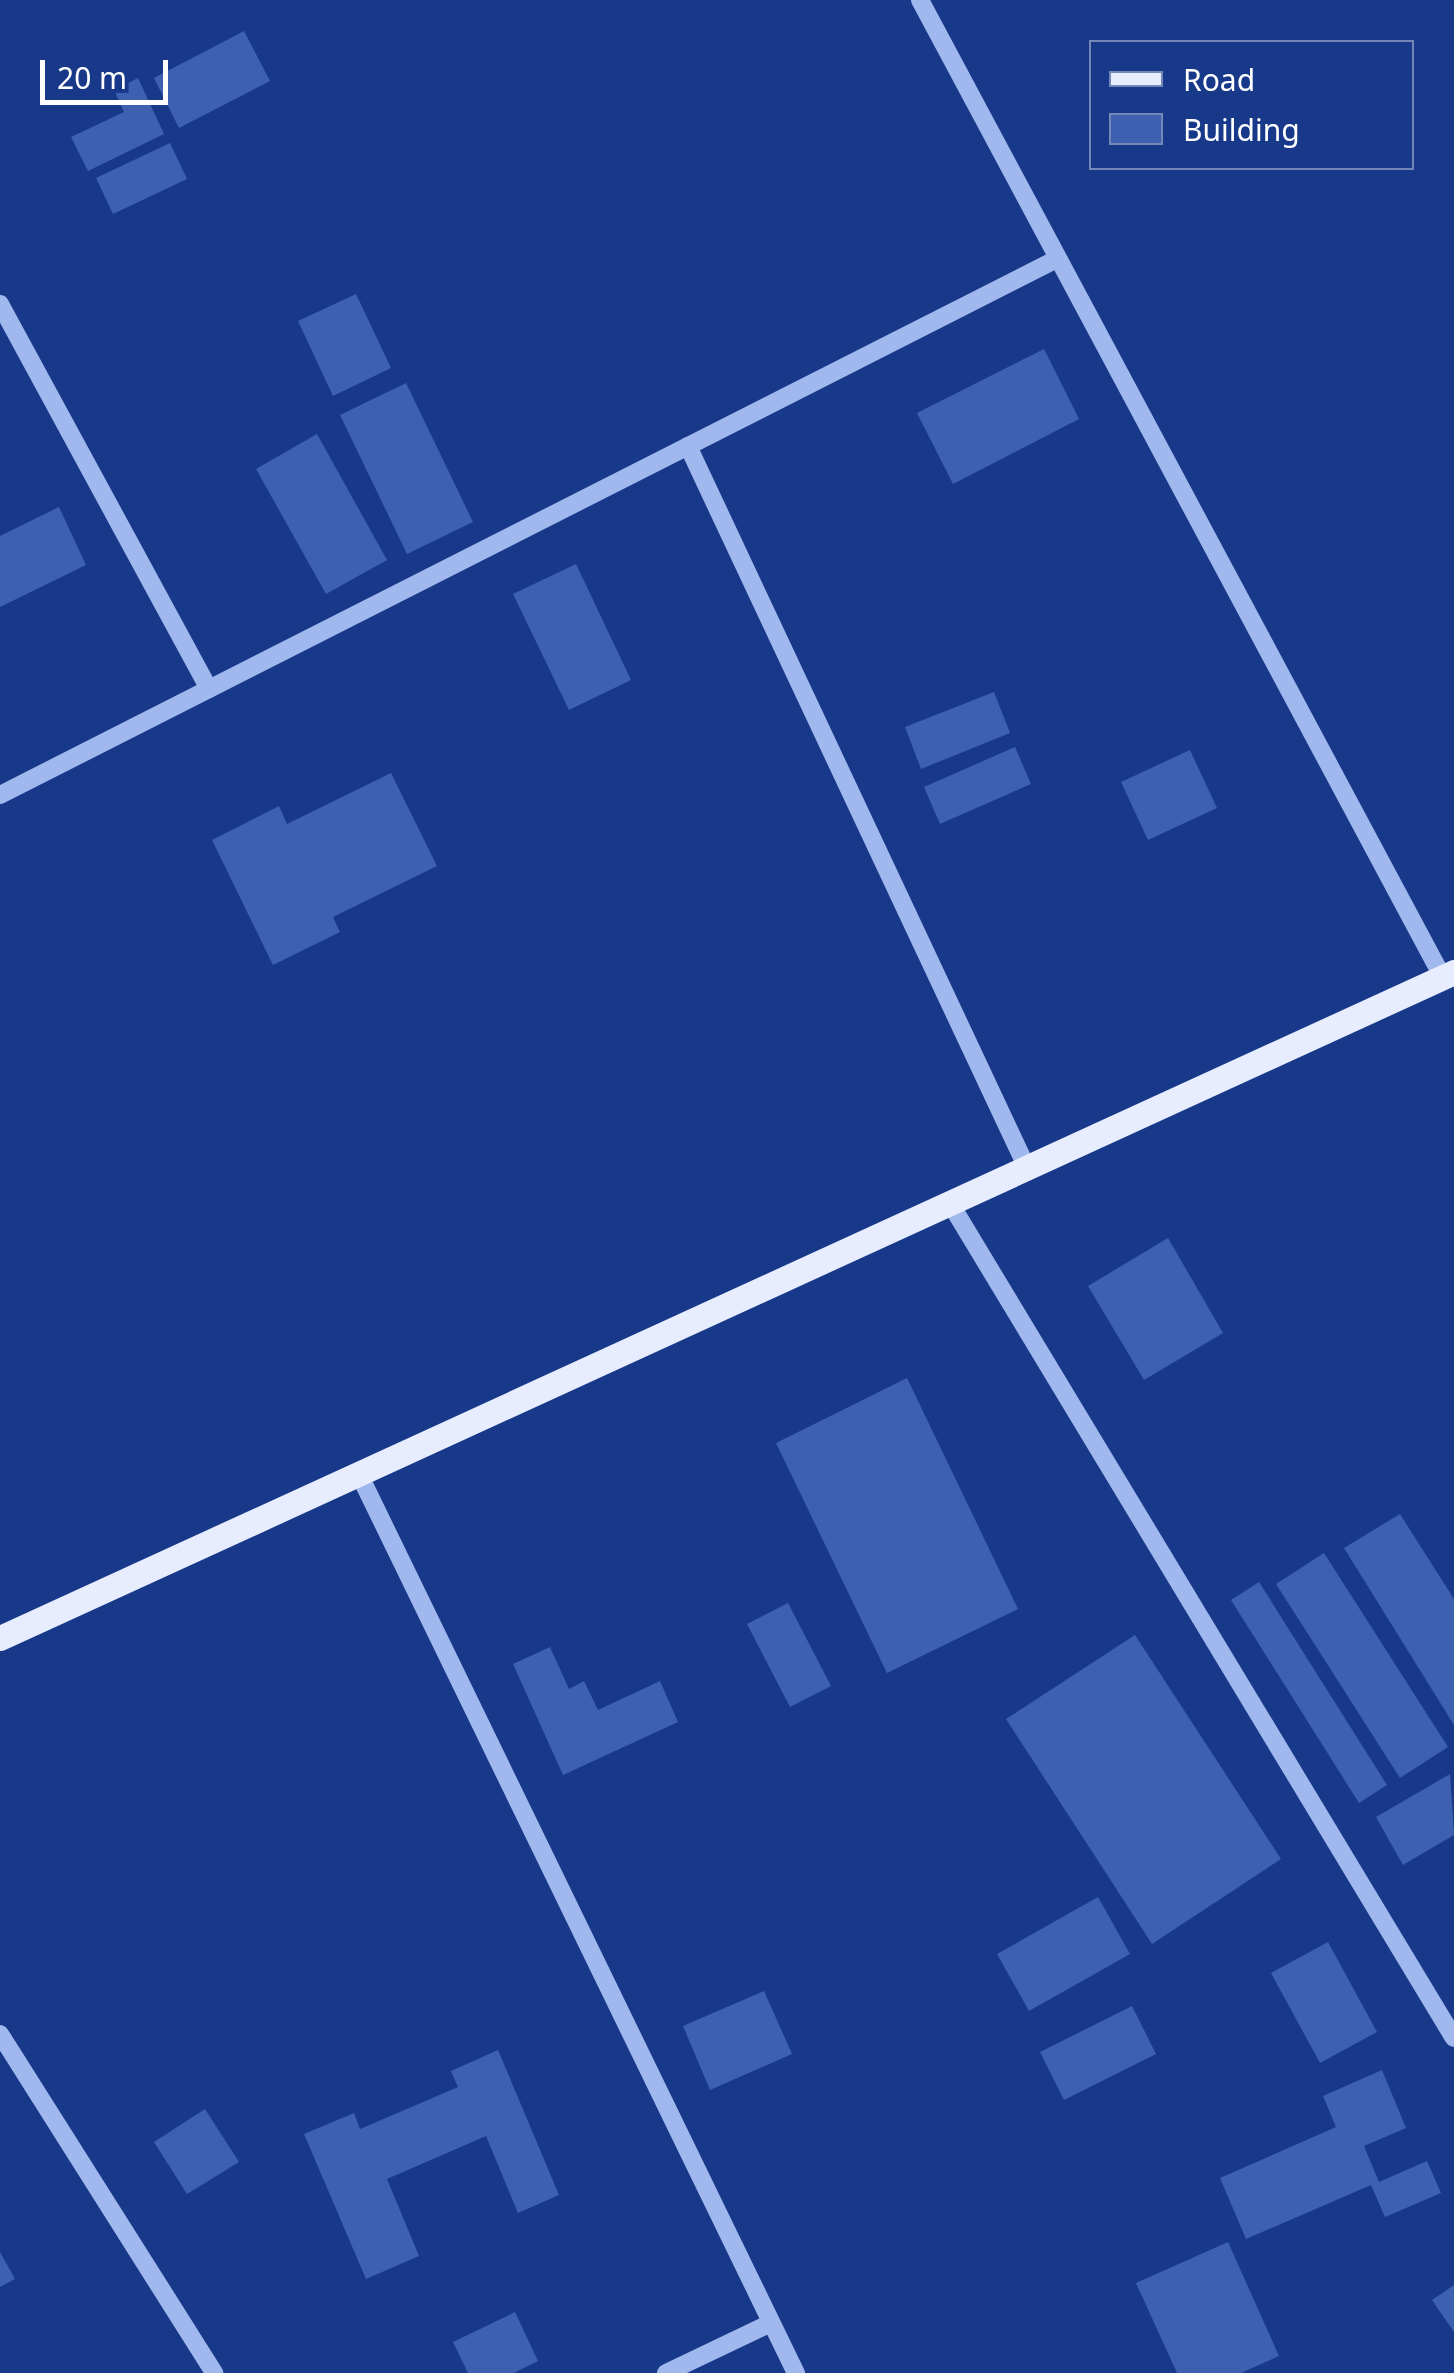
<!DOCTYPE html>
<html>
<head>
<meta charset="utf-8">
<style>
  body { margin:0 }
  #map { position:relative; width:1454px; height:2373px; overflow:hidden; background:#183989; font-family:"Noto Sans",sans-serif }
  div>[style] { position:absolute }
  .building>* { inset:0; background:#3d60b1 }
  .minor>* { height:18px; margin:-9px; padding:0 9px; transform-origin:9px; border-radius:9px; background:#a1b8ee }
  .major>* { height:25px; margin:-12.5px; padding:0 12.5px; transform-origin:12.5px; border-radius:12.5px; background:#e7edff }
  span { translate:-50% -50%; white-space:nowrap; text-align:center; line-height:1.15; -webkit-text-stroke:8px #183989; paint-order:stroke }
  .legend { position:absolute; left:1089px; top:40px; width:325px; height:130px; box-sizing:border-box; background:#183989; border:2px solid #7488b8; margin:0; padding:12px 18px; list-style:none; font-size:30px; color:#fff }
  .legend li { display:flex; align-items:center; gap:20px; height:50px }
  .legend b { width:50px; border:2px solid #7488b8 }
  .scale { position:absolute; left:40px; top:60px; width:128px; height:45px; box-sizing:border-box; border:5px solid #fff; border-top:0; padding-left:12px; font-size:30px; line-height:35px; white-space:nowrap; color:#fff; -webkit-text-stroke:8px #183989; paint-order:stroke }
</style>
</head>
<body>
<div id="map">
  <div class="building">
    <div style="clip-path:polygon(244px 31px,270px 81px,179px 128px,154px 78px)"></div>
    <div style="clip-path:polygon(138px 78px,164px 134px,88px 171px,71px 137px,124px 112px,114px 90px)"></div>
    <div style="clip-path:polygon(170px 143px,187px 179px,113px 214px,96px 178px)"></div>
    <div style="clip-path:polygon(356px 294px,391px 368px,333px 396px,298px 321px)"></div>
    <div style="clip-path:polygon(1044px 349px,1079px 419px,953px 484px,917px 413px)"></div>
    <div style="clip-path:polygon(406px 383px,473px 522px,407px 554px,340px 415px)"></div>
    <div style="clip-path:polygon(317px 434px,387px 560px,326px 594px,256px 469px)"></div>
    <div style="clip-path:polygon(59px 507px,86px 565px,0 607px,0 536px)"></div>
    <div style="clip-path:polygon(576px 564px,631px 680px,569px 710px,513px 594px)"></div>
    <div style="clip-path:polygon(994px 692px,1010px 733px,921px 769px,905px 727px)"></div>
    <div style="clip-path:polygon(1015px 747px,1031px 784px,940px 824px,924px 787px)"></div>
    <div style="clip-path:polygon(1190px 750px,1217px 808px,1148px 840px,1121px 782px)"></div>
    <div style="clip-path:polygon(391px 773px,437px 866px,333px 917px,340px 932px,273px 965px,212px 840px,279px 806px,287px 824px)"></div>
    <div style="clip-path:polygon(1168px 1238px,1223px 1333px,1144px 1380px,1088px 1286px)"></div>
    <div style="clip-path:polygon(907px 1378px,1018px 1609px,887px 1673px,776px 1443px)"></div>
    <div style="clip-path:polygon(1400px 1514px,1454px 1599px,1454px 1725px,1344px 1548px)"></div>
    <div style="clip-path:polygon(1324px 1553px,1448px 1747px,1400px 1778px,1276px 1584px)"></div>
    <div style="clip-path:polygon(1259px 1582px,1387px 1785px,1359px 1803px,1231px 1600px)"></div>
    <div style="clip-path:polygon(788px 1603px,831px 1686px,790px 1707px,747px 1624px)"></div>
    <div style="clip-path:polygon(1135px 1635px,1281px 1859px,1152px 1944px,1006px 1719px)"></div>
    <div style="clip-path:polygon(550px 1647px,569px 1689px,584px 1681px,598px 1710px,660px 1681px,678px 1722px,563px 1775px,513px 1664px)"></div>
    <div style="clip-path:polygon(1450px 1774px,1454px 1835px,1403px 1865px,1376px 1817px)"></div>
    <div style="clip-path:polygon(1098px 1897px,1130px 1954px,1029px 2011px,997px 1954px)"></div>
    <div style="clip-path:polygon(1328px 1942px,1377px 2032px,1320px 2063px,1271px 1973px)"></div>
    <div style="clip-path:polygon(764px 1991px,792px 2054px,710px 2090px,683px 2026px)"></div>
    <div style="clip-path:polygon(1132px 2006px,1156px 2054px,1064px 2100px,1040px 2052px)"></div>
    <div style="clip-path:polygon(498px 2050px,559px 2195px,518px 2213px,486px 2136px,387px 2179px,419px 2256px,366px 2279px,304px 2134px,354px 2113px,360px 2129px,458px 2087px,451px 2071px)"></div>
    <div style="clip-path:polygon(1382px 2070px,1406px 2128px,1364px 2146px,1379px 2182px,1427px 2161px,1441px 2193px,1385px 2217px,1371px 2185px,1246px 2239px,1220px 2178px,1336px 2127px,1323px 2096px)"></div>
    <div style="clip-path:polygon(205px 2109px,239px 2162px,187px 2194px,154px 2142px)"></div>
    <div style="clip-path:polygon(1228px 2242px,1279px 2356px,1241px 2373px,1177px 2373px,1136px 2283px)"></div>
    <div style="clip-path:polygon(0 2252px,15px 2279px,0 2287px)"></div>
    <div style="clip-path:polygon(1454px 2285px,1454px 2332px,1432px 2300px)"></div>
    <div style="clip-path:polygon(515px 2312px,538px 2361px,514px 2373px,468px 2373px,453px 2342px)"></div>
  </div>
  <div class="minor">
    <div style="left:920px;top:0;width:1109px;rotate:61.86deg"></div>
    <div style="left:0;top:304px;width:438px;rotate:61.5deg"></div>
    <div style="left:688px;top:446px;width:798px;rotate:64.85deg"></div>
    <div style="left:0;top:795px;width:1185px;rotate:-26.89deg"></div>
    <div style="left:950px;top:1203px;width:975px;rotate:58.89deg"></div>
    <div style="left:359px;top:1474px;width:1000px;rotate:64.08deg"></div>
    <div style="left:0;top:2034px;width:401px;rotate:57.7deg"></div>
    <div style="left:666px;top:2373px;width:116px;rotate:-25.5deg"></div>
  </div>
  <div class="major">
    <div style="left:0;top:1638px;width:1599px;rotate:-24.61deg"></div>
  </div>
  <ul class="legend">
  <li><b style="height:12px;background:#e7edff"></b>Road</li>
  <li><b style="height:28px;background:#3d60b1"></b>Building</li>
  </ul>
  <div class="scale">20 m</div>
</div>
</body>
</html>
